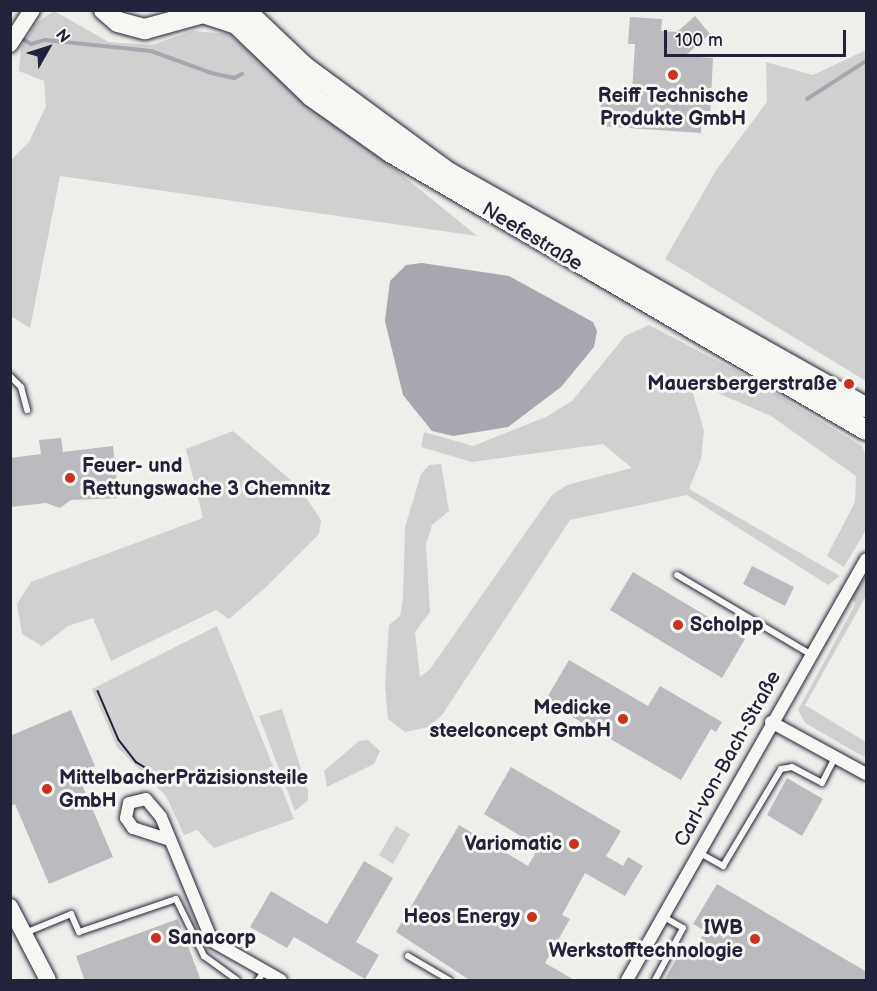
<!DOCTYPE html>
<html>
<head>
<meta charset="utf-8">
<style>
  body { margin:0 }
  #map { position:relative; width:877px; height:991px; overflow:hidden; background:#eeeeeb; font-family:"Balsamiq Sans",sans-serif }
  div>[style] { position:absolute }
  .green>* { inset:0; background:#d0d0d1 }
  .water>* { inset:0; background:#a7a7af }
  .stream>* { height:4px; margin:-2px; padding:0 2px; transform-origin:2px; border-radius:2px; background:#a7a7af }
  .building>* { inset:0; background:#bbbbbf }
  .roads { filter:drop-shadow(0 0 2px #22223b) drop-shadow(0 0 2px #22223b) }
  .lane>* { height:6px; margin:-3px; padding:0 3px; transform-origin:3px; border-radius:3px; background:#f6f6f2 }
  .street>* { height:12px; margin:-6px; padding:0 6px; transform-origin:6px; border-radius:6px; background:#f6f6f2 }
  .secondary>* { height:16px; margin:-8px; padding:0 8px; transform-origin:8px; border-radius:8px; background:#f6f6f2 }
  .primary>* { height:20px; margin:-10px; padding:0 10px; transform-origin:10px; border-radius:10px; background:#f6f6f2 }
  .tram>* { height:1.5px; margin:-0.75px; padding:0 0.75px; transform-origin:0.75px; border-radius:0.75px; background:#22223b }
  .dots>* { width:16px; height:16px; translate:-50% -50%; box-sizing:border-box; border:3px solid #f6f6f2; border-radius:50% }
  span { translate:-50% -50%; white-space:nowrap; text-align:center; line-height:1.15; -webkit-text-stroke:6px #f6f6f2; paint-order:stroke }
  .poi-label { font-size:20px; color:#22223b; font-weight:700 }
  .right { translate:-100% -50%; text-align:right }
  .left { translate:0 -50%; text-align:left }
  .street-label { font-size:20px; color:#22223b }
  .frame { position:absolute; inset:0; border:12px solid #22223b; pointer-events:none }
  .north { position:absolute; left:18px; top:18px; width:60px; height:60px; -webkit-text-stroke:4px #f6f6f2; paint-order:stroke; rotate:51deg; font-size:16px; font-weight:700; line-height:24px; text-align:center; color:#22223b }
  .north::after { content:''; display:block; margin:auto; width:21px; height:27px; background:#22223b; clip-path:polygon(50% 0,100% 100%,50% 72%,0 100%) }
  .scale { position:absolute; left:664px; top:30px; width:182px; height:27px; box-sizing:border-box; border:3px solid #22223b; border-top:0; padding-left:8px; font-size:18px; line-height:21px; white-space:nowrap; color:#22223b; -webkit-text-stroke:4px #f6f6f2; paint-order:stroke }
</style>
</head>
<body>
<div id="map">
  <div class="green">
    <div style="clip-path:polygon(54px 11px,109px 42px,152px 45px,192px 31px,229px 34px,477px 236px,60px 176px,30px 328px,11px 316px,11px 160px,29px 142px,46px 106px,44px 81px,19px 71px,21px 48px,36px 23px)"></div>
    <div style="clip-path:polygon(866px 50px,866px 381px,665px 259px,717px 169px,767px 102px,766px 62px,813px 75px)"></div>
    <div style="clip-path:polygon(649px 325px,754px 380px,862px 446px,866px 456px,866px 530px,844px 567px,827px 556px,855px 502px,856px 476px,771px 416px,699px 385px,692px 390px,704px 431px,701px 459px,689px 489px,840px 576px,828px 585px,687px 495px,570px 520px,442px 715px,428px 727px,405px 732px,388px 719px,385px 686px,389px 625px,400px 616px,403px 598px,405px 527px,421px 474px,429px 465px,441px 464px,449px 511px,432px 525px,426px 544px,430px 612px,415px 632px,420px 677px,430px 669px,552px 495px,567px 485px,632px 468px,603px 444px,472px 462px,421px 447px,424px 432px,473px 446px,546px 417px,572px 401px,625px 336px)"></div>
    <div style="clip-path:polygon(233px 431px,299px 487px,321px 520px,319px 534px,265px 588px,229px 619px,216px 610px,111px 661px,93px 618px,68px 626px,42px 646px,22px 634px,17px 604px,31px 582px,203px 518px,186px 449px)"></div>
    <div style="clip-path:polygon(866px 574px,866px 596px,805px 705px,866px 742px,866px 758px,805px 723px,798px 710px,856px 603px,849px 599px)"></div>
    <div style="clip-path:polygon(217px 626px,294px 819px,214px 848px,197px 830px,184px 835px,166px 796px,117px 747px,92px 689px)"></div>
    <div style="clip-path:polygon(282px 709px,308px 791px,308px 800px,295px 811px,259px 716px)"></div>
    <div style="clip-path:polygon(368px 740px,380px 751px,374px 764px,327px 787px,324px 771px,359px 741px)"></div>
    <div style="clip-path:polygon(396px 826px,410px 834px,393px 864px,379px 855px)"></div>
  </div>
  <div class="water">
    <div style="clip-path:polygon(422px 263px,509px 276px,593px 322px,597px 331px,594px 347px,561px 387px,508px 427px,453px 436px,432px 431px,403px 395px,385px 321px,390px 281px,406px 265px)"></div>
  </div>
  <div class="stream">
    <div style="left:19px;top:37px;width:14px;rotate:30deg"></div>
    <div style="left:31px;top:44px;width:15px;rotate:-16deg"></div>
    <div style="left:45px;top:40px;width:107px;rotate:5.9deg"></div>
    <div style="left:151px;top:51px;width:64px;rotate:20.1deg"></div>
    <div style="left:211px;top:73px;width:24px;rotate:12deg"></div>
    <div style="left:234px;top:78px;width:9px;rotate:-27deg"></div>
    <div style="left:807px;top:99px;width:70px;rotate:-32.8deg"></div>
  </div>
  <div class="building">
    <div style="clip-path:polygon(695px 16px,710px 34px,685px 56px,713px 58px,710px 118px,702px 118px,701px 133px,599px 126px,602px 91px,632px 93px,635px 44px,628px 44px,630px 17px,662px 19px,661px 31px,677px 32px)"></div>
    <div style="clip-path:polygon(61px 438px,63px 452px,113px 446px,119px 498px,71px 500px,60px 508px,46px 503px,10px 507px,10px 458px,41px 454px,39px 440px)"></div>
    <div style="clip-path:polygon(752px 566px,794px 587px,785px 606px,743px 584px)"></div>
    <div style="clip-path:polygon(633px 572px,745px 639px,722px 678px,610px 610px)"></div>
    <div style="clip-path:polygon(569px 660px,648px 706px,660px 686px,722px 722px,716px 732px,711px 729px,681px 780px,545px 701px)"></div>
    <div style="clip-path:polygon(71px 710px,95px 766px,77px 773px,113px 857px,49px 884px,15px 804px,10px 806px,10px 736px)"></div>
    <div style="clip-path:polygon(511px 767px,621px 831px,606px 856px,623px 866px,628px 857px,643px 866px,625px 896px,585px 873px,562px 915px,570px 919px,545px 963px,576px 981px,471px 981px,396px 932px,459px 825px,528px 866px,539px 847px,484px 814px)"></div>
    <div style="clip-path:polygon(787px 778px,823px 799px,802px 836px,767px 815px)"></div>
    <div style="clip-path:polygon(364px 861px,393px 878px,356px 942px,379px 955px,365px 979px,294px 937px,287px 948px,250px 927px,271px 891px,327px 924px)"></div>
    <div style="clip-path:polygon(717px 884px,867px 972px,867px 981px,664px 981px,682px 949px,692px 955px,705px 931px,693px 924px)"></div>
    <div style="clip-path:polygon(178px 919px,201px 981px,85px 981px,76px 956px)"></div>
  </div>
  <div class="roads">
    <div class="lane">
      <div style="left:10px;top:376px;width:16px;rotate:45deg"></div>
      <div style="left:21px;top:387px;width:24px;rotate:75deg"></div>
      <div style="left:677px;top:575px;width:155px;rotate:30.7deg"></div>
      <div style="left:698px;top:852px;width:29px;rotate:29deg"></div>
      <div style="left:723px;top:866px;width:113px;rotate:-59.1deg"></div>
      <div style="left:781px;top:769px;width:11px;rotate:-10deg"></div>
      <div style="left:792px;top:767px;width:34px;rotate:28deg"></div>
      <div style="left:822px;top:783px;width:29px;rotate:-63deg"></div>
      <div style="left:25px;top:933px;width:50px;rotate:-22.4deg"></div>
      <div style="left:71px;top:914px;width:20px;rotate:66deg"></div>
      <div style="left:79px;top:932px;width:102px;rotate:-18.8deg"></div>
      <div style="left:176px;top:899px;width:64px;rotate:63.8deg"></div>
      <div style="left:204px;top:956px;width:41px;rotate:36deg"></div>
      <div style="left:408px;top:956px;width:48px;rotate:30.3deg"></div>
      <div style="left:258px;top:980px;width:10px;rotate:-53deg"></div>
      <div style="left:655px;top:980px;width:59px;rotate:-61.7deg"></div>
      <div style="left:683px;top:928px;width:24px;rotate:-150deg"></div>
    </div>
    <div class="street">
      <div style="left:771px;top:722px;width:108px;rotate:28.7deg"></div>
      <div style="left:167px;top:839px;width:36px;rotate:-162deg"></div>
      <div style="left:133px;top:828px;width:12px;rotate:-125deg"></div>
      <div style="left:126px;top:818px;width:15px;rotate:-79deg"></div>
      <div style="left:129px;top:803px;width:17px;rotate:-13deg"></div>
      <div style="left:146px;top:799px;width:23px;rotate:50deg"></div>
      <div style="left:161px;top:817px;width:134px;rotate:67.6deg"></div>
      <div style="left:212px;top:941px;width:79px;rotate:29.5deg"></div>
      <div style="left:627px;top:980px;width:484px;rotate:-60.4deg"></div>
    </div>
    <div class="secondary">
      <div style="left:10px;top:44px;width:40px;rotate:-57.1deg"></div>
      <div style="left:10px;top:907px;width:82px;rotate:62.5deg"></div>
    </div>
    <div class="primary">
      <div style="left:104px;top:10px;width:18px;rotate:41deg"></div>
      <div style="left:118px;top:22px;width:28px;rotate:15deg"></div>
      <div style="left:145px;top:29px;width:60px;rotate:-15.4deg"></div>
      <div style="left:203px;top:13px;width:32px;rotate:18deg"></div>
      <div style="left:222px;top:10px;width:124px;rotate:44deg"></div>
      <div style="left:311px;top:96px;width:97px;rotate:35.3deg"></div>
      <div style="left:390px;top:152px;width:551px;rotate:30.29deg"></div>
      <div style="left:245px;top:10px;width:83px;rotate:43.5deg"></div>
      <div style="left:305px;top:67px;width:177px;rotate:36.3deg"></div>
      <div style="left:448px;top:172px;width:480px;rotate:29.4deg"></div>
    </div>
  </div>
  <div class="tram">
    <div style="left:98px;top:691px;width:53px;rotate:66.8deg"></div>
    <div style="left:119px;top:740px;width:28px;rotate:52deg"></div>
    <div style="left:136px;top:762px;width:29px;rotate:31deg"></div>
  </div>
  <div class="dots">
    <div style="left:673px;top:75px;background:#c8321e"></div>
    <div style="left:849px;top:384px;background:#c8321e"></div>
    <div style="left:70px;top:478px;background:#c8321e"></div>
    <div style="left:678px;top:625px;background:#c8321e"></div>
    <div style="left:623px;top:719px;background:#c8321e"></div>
    <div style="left:47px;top:789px;background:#c8321e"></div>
    <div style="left:574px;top:844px;background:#c8321e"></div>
    <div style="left:532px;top:917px;background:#c8321e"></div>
    <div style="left:156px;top:938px;background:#c8321e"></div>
    <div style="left:755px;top:939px;background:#c8321e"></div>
  </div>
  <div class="poi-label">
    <span style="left:673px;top:108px">Reiff Technische<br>Produkte GmbH</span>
    <span class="right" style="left:837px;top:384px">Mauersbergerstraße</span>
    <span class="left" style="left:82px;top:478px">Feuer- und<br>Rettungswache 3 Chemnitz</span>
    <span class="left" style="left:690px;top:625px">Scholpp</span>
    <span class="right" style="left:611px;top:720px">Medicke<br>steelconcept GmbH</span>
    <span class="left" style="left:59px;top:790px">MittelbacherPräzisionsteile<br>GmbH</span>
    <span class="right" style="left:562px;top:844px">Variomatic</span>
    <span class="right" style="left:520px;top:917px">Heos Energy</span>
    <span class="right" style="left:743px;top:940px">IWB<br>Werkstofftechnologie</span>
    <span class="left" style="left:168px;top:938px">Sanacorp</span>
  </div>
  <div class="street-label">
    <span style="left:532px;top:237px;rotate:31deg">Neefestraße</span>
    <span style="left:728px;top:759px;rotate:-61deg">Carl-von-Bach-Straße</span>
  </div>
  <div class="frame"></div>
  <div class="north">N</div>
  <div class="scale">100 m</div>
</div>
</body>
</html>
